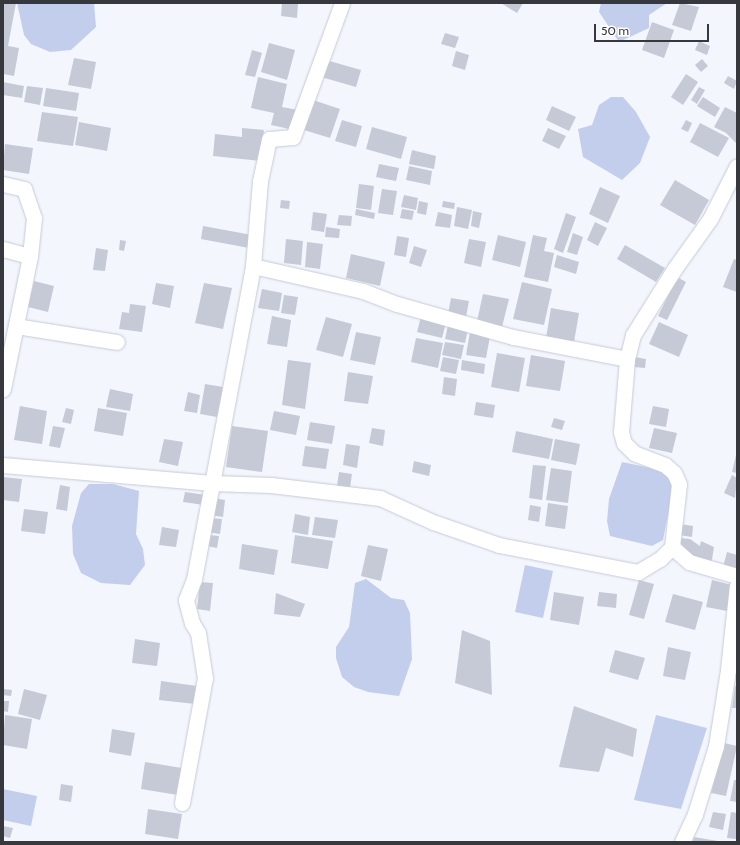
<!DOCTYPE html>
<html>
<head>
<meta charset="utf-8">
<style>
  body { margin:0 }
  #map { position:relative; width:740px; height:845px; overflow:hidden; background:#f3f6fd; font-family:Cabin,sans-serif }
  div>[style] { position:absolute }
  .water>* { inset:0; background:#c3ceed }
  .building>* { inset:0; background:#c6cad6 }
  .roads { filter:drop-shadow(0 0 1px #c6cad6) drop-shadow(0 0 1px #c6cad6) }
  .minor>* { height:15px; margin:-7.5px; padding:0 7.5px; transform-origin:7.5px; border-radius:7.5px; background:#fff }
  span { translate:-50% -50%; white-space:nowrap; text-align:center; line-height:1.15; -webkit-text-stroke:4px #fff; paint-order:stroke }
  .frame { position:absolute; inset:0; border:4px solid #36383d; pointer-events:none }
  .scale { position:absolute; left:594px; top:24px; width:115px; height:18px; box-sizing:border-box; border:2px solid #36383d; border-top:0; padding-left:5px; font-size:12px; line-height:14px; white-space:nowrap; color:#36383d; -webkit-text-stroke:3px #fff; paint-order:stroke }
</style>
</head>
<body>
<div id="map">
  <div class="water">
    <div style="clip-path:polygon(17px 3px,94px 3px,96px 27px,71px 50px,50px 52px,31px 44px,24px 35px)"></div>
    <div style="clip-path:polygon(601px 3px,667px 3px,649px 15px,649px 28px,619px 42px,599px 12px)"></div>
    <div style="clip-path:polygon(611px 97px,623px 97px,636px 112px,650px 137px,640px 163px,622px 180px,583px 157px,578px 129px,592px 125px,599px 105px)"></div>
    <div style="clip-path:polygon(622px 462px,665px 471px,674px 485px,663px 540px,652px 546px,610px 536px,607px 521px,609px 499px)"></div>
    <div style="clip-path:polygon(89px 484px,113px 484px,139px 491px,136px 534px,143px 549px,145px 565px,130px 585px,101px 583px,81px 573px,73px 554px,72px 526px,81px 493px)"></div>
    <div style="clip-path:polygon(525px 565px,553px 571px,543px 618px,515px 612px)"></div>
    <div style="clip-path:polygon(366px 579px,391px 598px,404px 600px,410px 613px,412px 659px,399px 696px,368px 692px,354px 687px,342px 677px,336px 658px,336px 647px,349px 627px,355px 583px)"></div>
    <div style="clip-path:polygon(656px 715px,707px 728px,681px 809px,634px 800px)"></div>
    <div style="clip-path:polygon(3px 789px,37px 796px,31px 826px,3px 820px)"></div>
  </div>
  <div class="building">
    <div style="clip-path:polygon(3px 3px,16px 3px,8px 46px,19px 48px,14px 76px,3px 74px)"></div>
    <div style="clip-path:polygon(282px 3px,298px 4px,297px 18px,281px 16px)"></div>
    <div style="clip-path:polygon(501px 3px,523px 3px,517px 13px)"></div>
    <div style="clip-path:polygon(680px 3px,699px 7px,691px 31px,672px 25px)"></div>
    <div style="clip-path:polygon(652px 22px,674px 30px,664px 58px,642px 50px)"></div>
    <div style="clip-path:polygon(445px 33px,459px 37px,455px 48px,441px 44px)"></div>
    <div style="clip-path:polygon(699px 41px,710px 46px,707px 55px,695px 50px)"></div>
    <div style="clip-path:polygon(269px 43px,295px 50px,287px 80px,261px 72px)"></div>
    <div style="clip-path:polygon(252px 50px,262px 53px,255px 77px,245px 75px)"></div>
    <div style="clip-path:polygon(456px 51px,469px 55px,465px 70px,452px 66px)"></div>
    <div style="clip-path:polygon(74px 58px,96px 62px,91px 89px,68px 85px)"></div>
    <div style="clip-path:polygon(702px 59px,708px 66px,701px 72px,695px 65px)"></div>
    <div style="clip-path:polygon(326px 60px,361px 70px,356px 87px,321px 77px)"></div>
    <div style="clip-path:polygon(686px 74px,698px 82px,683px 105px,671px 97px)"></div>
    <div style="clip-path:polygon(728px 76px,737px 81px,734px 89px,724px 83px)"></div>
    <div style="clip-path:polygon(258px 77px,287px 84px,282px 107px,298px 110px,294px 130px,271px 125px,274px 113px,251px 108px)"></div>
    <div style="clip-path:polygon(3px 82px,24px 86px,22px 98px,3px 95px)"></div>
    <div style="clip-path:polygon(27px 86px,43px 88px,40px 105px,24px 102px)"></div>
    <div style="clip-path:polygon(699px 87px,705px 90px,697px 104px,691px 100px)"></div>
    <div style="clip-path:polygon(46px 88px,79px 93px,76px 111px,43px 106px)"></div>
    <div style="clip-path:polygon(703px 97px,720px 108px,715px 117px,697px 106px)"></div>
    <div style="clip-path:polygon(313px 100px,340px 109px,330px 138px,304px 130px)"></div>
    <div style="clip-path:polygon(552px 106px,576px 117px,569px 131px,546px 120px)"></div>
    <div style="clip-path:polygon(725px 107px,737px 113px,736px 143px,726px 133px,714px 127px)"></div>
    <div style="clip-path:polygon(42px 112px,78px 117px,73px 146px,37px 141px)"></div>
    <div style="clip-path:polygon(342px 120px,362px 126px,356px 147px,335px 141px)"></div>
    <div style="clip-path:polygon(686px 120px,692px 123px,688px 132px,681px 129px)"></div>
    <div style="clip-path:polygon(79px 122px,111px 128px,107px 151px,75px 145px)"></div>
    <div style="clip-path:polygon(700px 123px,729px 138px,718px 157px,690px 142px)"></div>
    <div style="clip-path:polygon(372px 127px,407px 137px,401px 159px,366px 149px)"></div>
    <div style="clip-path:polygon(242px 128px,264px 130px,260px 161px,213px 156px,215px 134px,242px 137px)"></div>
    <div style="clip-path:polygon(548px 128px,566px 136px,559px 149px,542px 141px)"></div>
    <div style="clip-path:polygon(5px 144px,33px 148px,29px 174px,3px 170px)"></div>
    <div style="clip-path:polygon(412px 150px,436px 156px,434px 169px,409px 164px)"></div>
    <div style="clip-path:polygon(379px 164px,399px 168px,396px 181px,376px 177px)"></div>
    <div style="clip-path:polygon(409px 166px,432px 171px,430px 185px,406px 180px)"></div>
    <div style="clip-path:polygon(675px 180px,709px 200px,695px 225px,660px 205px)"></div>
    <div style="clip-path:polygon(359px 184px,374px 186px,371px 210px,356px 208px)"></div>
    <div style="clip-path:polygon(600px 187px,620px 196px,608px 223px,589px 214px)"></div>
    <div style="clip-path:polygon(382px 189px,397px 191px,393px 215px,378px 213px)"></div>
    <div style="clip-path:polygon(404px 195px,418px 198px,416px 210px,401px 207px)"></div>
    <div style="clip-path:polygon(281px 200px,290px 201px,289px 209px,280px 208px)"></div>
    <div style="clip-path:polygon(419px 201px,428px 203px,426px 215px,417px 213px)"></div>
    <div style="clip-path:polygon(443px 201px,455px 203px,454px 209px,442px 207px)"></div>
    <div style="clip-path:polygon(457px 207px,472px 210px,468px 229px,454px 226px)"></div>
    <div style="clip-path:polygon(356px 209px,375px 213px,374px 219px,355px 215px)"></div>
    <div style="clip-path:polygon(402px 209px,414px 211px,412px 220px,400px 218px)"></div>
    <div style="clip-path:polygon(473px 211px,482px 213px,479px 228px,471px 226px)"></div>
    <div style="clip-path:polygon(313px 212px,327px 214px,324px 232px,311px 230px)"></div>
    <div style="clip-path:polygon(438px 212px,452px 215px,450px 228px,435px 226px)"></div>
    <div style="clip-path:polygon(566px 213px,576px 217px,563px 253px,554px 249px)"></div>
    <div style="clip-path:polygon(339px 215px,352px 216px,351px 226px,337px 225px)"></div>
    <div style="clip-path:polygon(595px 222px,607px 228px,598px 246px,587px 240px)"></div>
    <div style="clip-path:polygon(203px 226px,252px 235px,249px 248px,201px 239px)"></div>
    <div style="clip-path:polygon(326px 227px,340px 229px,339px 238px,325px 237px)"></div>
    <div style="clip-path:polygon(573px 233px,583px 237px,577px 255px,567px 252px)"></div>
    <div style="clip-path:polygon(498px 235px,526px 242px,520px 267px,492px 260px)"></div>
    <div style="clip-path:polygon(533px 235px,547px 238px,544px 251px,554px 253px,548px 282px,524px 277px)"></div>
    <div style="clip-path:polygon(397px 236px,409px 238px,406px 257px,394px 255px)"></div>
    <div style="clip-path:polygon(286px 239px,303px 241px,301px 265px,284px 263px)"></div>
    <div style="clip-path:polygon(469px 239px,486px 242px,481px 267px,464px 263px)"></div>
    <div style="clip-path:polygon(120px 240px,126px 241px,124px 251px,119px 250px)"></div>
    <div style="clip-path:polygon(307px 242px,323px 244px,320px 269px,305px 267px)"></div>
    <div style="clip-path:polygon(625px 245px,665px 268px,656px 282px,617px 259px)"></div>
    <div style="clip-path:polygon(414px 246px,427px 250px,421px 267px,409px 263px)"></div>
    <div style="clip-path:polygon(96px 248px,108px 250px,105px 271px,93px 270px)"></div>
    <div style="clip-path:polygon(351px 254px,385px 262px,380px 286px,346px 278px)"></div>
    <div style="clip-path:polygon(557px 255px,579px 262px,576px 274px,554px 267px)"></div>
    <div style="clip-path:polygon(734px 259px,737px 260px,737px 292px,723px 287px)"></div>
    <div style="clip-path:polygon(677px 277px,686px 282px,667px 320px,658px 316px)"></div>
    <div style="clip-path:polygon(34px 281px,54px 286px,48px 312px,28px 307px)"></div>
    <div style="clip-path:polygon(522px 282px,552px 289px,544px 325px,513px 319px)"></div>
    <div style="clip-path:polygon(156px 283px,174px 286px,170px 308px,152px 304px)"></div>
    <div style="clip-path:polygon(204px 283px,232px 288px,223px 329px,195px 323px)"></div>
    <div style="clip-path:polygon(262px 289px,282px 293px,279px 311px,258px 308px)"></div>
    <div style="clip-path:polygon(483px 294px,509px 299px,502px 327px,477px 321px)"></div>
    <div style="clip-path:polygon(284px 295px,298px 297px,295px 315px,281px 313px)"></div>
    <div style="clip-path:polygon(451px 298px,469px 301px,466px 317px,448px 314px)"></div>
    <div style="clip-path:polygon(130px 304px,146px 306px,142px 332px,119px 329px,122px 312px,129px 313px)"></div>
    <div style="clip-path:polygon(551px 308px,579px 313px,574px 342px,546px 338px)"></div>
    <div style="clip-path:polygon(422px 313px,447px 319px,442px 338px,417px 332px)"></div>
    <div style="clip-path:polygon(272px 316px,291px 320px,287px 347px,267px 344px)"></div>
    <div style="clip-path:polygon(326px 317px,352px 324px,343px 357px,316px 350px)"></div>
    <div style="clip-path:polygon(659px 322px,688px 335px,679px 357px,649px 344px)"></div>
    <div style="clip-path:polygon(448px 325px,468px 329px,465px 343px,445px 339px)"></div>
    <div style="clip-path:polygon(356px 332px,381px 337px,375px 365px,350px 360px)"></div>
    <div style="clip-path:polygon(470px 332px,490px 336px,486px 358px,466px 355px)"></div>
    <div style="clip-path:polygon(416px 338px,443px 343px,438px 368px,411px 362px)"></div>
    <div style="clip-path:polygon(445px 342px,464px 345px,461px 359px,442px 355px)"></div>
    <div style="clip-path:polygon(497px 353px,525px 358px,519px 392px,491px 387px)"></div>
    <div style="clip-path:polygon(531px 355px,565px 361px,560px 391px,526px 386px)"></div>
    <div style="clip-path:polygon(443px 357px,459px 360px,456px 374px,440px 371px)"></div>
    <div style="clip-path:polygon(635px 357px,646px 359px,645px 368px,634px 367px)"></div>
    <div style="clip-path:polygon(288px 360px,311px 363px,305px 409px,282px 405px)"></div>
    <div style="clip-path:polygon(462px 360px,485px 364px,484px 374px,461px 370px)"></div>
    <div style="clip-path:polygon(348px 372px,373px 376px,368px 404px,344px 401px)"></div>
    <div style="clip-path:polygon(444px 377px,457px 379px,455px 396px,442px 394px)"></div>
    <div style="clip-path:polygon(205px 384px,223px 387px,217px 417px,200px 414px)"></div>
    <div style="clip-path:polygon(110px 389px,133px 394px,130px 411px,106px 407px)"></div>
    <div style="clip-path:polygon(188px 392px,200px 395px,197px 413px,184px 411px)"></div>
    <div style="clip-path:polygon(476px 402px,495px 405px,493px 418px,474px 415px)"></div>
    <div style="clip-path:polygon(20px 406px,47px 411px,42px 444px,14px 440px)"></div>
    <div style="clip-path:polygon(653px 406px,669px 409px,666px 427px,649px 424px)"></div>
    <div style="clip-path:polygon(66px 408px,74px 410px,71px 424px,62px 422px)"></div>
    <div style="clip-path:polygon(98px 408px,127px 413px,123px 436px,94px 431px)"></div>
    <div style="clip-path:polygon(274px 411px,300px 416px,296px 435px,270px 430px)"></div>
    <div style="clip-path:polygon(554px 418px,565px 421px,562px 430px,551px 427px)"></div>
    <div style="clip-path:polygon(310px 422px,335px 426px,332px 444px,307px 440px)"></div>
    <div style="clip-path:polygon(53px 426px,65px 428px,60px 448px,49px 446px)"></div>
    <div style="clip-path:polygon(232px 426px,268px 431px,262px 472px,226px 467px)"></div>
    <div style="clip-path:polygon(372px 428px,385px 430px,383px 446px,369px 443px)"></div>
    <div style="clip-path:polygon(654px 428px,677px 433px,672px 453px,649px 448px)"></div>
    <div style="clip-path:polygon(516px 431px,553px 439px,549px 459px,512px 452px)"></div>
    <div style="clip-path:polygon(164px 439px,183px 442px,178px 466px,159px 462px)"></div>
    <div style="clip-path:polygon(555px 439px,580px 444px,576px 465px,551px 460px)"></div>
    <div style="clip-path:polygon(346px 444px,360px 446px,357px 468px,343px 465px)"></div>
    <div style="clip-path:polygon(305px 446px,329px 449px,326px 469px,302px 466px)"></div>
    <div style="clip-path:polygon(736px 455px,737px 455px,737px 473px,732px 472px)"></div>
    <div style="clip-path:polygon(414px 461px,431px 465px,429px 476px,412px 472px)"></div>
    <div style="clip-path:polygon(533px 465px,546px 466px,542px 500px,529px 498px)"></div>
    <div style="clip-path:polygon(551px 468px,572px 471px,568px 503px,546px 500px)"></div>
    <div style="clip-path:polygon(339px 472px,352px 474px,350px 488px,337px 486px)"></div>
    <div style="clip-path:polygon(732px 475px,737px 478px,735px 498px,724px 493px)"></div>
    <div style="clip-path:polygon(3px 477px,22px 479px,19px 502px,3px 500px)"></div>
    <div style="clip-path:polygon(60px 485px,70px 487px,67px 511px,56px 509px)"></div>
    <div style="clip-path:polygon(185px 492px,206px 495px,204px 505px,183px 502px)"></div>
    <div style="clip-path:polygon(213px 498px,225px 500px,223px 517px,210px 515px)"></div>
    <div style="clip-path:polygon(548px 503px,568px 506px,565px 529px,545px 526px)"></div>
    <div style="clip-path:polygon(530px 505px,541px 507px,539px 522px,528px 520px)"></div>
    <div style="clip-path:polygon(24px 509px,48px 512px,45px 534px,21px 531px)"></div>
    <div style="clip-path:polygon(295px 514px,310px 517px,308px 535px,292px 532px)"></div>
    <div style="clip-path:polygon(315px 517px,338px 520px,335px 538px,312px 535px)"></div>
    <div style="clip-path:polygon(209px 518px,222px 519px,220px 534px,207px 532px)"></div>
    <div style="clip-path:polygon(680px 524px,693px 526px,692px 537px,679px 535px)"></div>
    <div style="clip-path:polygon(162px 527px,179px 530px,176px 547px,159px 545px)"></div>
    <div style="clip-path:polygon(209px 535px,219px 536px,217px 548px,207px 546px)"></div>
    <div style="clip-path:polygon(295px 535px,333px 541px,328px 569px,291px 563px)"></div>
    <div style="clip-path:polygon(680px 538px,690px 539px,700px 546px,701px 541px,714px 547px,711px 566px,682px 552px)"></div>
    <div style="clip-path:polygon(242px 544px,278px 550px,274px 575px,239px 569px)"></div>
    <div style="clip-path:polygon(368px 545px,388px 549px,381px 581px,361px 576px)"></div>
    <div style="clip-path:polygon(727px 552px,737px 555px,737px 571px,723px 567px)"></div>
    <div style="clip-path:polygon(639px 580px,654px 584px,644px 619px,629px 615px)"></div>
    <div style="clip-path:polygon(712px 580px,732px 585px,727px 611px,706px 607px)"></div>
    <div style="clip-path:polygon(200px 582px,213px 583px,210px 611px,197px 609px)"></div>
    <div style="clip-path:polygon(554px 592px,584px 597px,579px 625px,550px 620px)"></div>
    <div style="clip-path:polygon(599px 592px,617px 594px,616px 608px,597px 606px)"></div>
    <div style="clip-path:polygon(276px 593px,305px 604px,300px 617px,274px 614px)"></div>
    <div style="clip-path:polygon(673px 594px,703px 602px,695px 630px,665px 622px)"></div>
    <div style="clip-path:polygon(462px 630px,490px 641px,492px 695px,455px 683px)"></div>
    <div style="clip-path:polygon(135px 639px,160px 643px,157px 666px,132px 663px)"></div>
    <div style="clip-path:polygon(668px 647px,691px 652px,685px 680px,663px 676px)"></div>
    <div style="clip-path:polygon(615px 650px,645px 658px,638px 680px,609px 672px)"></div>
    <div style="clip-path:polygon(161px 681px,197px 686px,195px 704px,159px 700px)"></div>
    <div style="clip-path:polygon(735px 686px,737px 686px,737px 708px,732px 708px)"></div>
    <div style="clip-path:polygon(3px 689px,12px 690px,11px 696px,3px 695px)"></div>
    <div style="clip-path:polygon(24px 689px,47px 695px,40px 720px,18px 714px)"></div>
    <div style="clip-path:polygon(3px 701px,9px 701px,8px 712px,3px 711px)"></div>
    <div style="clip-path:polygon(574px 706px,637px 729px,633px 757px,606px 748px,599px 772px,559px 767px)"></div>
    <div style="clip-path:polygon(5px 715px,32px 719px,27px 749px,3px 745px)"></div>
    <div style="clip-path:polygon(112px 729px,135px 733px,131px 756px,109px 752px)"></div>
    <div style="clip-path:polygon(724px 743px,737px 746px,726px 796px,711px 793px)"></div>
    <div style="clip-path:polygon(145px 762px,182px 768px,178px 795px,141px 789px)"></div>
    <div style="clip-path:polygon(734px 780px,737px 780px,737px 802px,730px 801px)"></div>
    <div style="clip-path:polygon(61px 784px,73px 786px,71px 802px,59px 800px)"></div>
    <div style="clip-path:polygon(148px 809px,182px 814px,178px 839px,145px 834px)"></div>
    <div style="clip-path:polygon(713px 812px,726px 814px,723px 830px,709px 827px)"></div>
    <div style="clip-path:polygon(731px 812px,737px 813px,736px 839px,727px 838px)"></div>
    <div style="clip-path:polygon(3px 826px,13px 828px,10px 838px,3px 836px)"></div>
    <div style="clip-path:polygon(694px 837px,718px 841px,718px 842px,693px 842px)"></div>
  </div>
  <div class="roads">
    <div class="minor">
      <div style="left:342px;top:3px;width:143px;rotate:110.1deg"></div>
      <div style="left:293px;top:137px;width:24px;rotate:175deg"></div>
      <div style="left:269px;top:139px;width:43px;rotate:102.1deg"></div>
      <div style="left:260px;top:181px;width:85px;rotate:94.7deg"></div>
      <div style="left:253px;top:266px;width:113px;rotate:12.8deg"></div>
      <div style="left:363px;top:291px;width:36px;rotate:21deg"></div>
      <div style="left:397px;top:304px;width:121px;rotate:15.9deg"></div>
      <div style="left:513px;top:337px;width:116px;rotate:10.9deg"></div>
      <div style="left:3px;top:184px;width:22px;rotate:13deg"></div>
      <div style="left:24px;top:189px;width:31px;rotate:71deg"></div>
      <div style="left:34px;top:218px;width:38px;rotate:96deg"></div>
      <div style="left:30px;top:256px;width:136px;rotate:101.5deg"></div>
      <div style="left:3px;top:249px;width:28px;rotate:15deg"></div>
      <div style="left:16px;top:326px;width:102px;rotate:9deg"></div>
      <div style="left:3px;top:465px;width:210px;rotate:4.9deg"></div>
      <div style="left:212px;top:483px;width:59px;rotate:1.9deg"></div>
      <div style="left:271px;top:485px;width:110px;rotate:6.8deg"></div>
      <div style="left:380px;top:498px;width:58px;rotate:24.4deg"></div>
      <div style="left:433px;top:522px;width:70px;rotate:19.2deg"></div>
      <div style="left:499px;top:545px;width:142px;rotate:11deg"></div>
      <div style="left:638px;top:572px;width:26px;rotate:-31deg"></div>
      <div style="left:660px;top:559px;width:17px;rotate:-45deg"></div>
      <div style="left:672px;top:547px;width:23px;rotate:41deg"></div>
      <div style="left:689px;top:562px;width:50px;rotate:16.3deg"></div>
      <div style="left:672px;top:547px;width:63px;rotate:-83.7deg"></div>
      <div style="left:679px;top:484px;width:12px;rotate:-114deg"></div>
      <div style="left:674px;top:473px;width:12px;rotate:-138deg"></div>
      <div style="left:665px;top:465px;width:33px;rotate:-159deg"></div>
      <div style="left:634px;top:453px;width:14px;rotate:-135deg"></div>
      <div style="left:624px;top:443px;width:11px;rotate:-105deg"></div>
      <div style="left:621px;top:432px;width:73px;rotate:-85.3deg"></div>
      <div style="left:627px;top:359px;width:25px;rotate:-76deg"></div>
      <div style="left:633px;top:335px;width:79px;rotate:-57.9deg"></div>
      <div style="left:675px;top:268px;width:60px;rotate:-54.5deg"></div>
      <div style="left:710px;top:219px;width:59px;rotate:-63deg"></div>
      <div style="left:182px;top:803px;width:127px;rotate:-79.6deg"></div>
      <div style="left:205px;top:678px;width:46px;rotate:-98.8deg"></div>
      <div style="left:198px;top:633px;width:12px;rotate:-121deg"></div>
      <div style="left:192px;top:623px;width:24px;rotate:-105deg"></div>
      <div style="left:186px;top:600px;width:22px;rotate:-69deg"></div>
      <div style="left:194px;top:579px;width:319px;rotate:-79.3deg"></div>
      <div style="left:682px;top:842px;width:31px;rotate:-65deg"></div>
      <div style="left:695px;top:814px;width:71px;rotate:-72.8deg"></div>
      <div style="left:716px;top:746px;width:77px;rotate:-81deg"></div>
      <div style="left:728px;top:670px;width:85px;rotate:-84deg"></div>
    </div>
  </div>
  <div class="frame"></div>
  <div class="scale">50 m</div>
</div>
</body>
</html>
